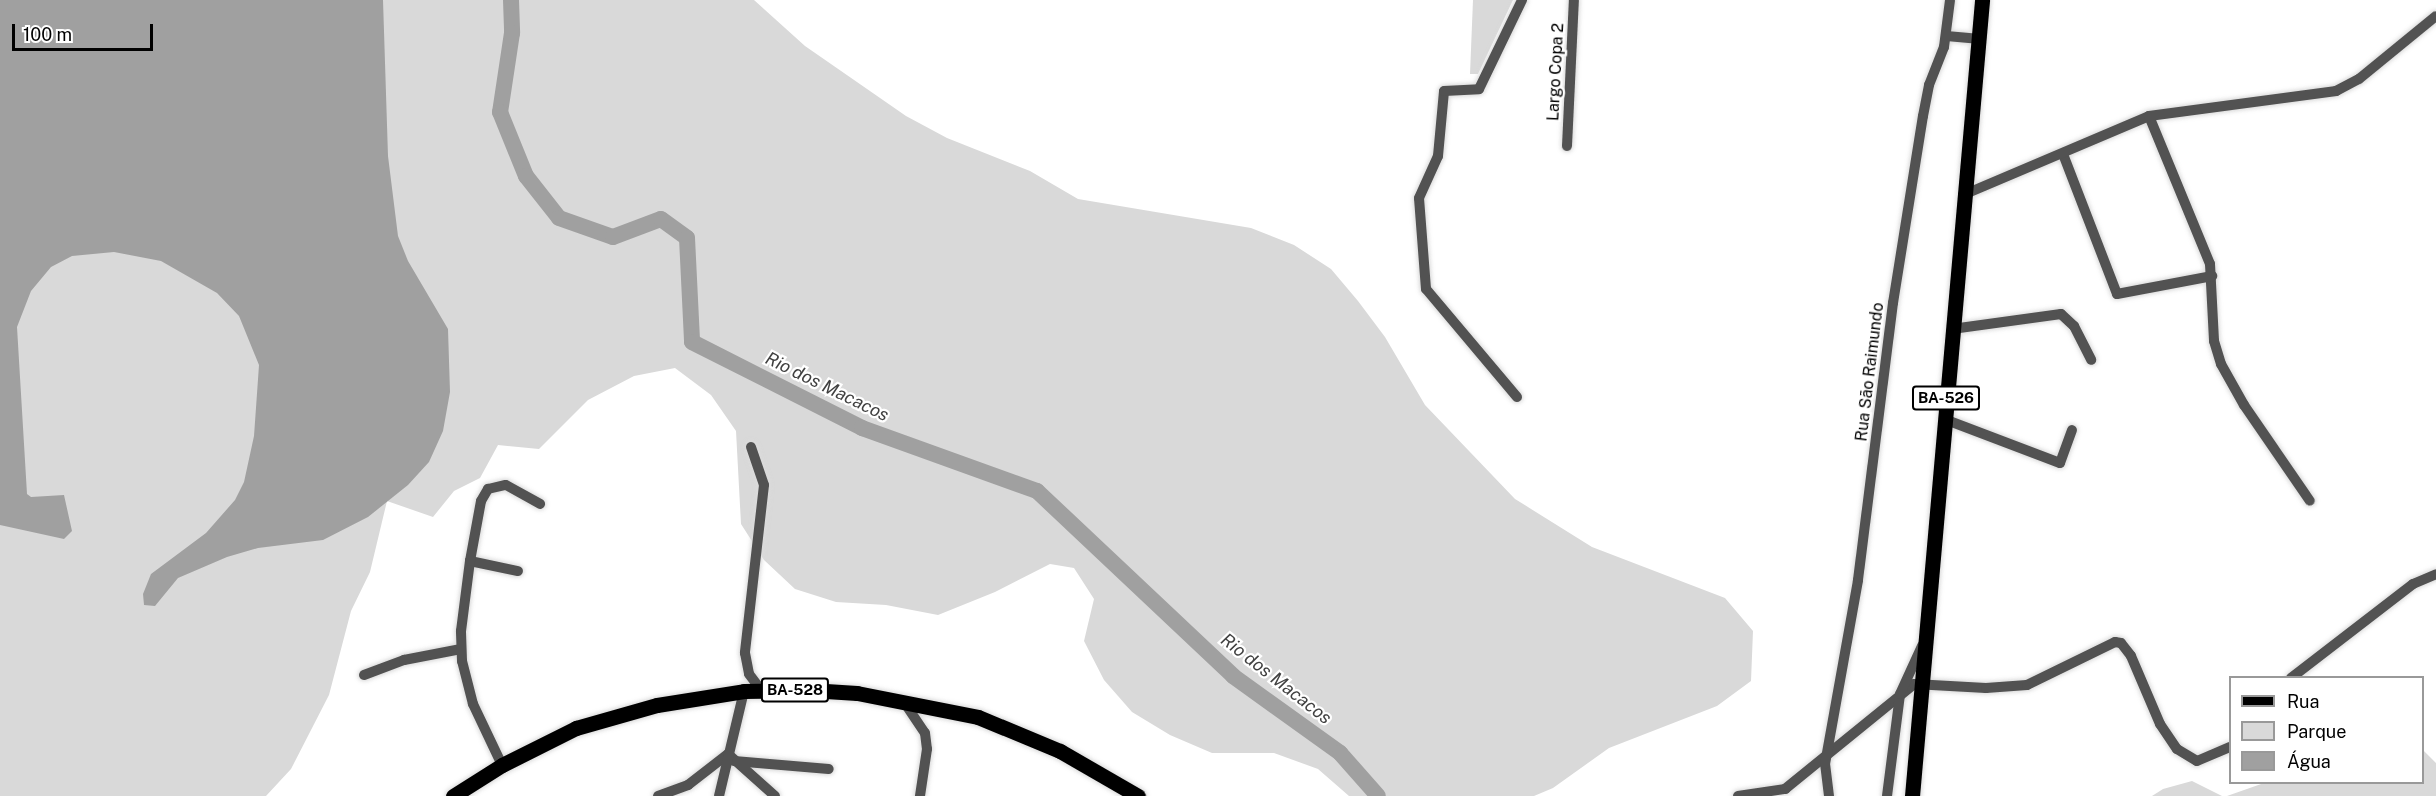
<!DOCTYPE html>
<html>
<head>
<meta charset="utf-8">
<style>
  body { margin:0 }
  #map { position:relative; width:2436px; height:796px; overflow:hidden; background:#fff; font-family:"Public Sans",sans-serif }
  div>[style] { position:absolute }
  .green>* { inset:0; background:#d9d9d9 }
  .water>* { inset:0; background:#a0a0a0 }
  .river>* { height:16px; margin:-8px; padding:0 8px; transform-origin:8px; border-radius:8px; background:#a0a0a0 }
  .roads { filter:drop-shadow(0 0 2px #dbdbdb) drop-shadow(0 0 2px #dbdbdb) }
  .street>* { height:10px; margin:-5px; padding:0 5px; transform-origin:5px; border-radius:5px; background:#525252 }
  .primary>* { height:15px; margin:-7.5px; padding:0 7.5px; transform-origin:7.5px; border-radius:7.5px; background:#000 }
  span { translate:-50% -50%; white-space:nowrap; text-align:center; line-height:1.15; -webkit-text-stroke:4.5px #fff; paint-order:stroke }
  .shield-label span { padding:2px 4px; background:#fff; border:2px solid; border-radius:4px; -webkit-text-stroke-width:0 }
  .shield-label { font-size:15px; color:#000; font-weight:700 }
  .street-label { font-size:16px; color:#000 }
  .water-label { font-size:18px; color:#414141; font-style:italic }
  .legend { position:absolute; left:2229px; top:676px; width:195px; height:108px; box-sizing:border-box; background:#fff; border:2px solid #999; margin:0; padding:8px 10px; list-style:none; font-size:18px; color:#000 }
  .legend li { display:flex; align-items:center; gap:12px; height:30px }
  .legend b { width:30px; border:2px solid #999 }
  .scale { position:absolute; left:12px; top:24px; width:141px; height:27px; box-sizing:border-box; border:3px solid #000; border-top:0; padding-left:8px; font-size:18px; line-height:21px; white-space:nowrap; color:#000; -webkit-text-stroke:4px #fff; paint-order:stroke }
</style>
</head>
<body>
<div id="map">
  <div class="green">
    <div style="clip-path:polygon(305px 0,754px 0,805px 46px,906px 116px,947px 138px,1030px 171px,1078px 199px,1251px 228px,1294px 245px,1331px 269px,1358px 301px,1385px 337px,1425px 405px,1515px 499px,1592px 547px,1725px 598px,1753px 631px,1751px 681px,1717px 706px,1609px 748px,1553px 788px,1534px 796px,1349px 796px,1318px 769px,1274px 753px,1212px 753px,1170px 735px,1132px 712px,1104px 680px,1084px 641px,1094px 599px,1074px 568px,1050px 564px,995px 592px,938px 615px,886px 605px,836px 602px,795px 589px,764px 560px,741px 524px,736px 431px,711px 395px,675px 368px,634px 376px,588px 400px,539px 449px,498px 445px,480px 478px,454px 491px,433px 517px,387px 501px,370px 572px,351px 611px,329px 695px,291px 769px,266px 796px,0 796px,0 425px,11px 301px)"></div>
    <div style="clip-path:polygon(1473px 0,1513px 0,1478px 74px,1470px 74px)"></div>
    <div style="clip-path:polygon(2423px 750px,2436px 763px,2436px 796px,2227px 796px,2264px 783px,2422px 782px)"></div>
    <div style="clip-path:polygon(2192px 781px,2222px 796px,2152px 796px,2163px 789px)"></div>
  </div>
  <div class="water">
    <div style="clip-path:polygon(0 0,383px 0,388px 156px,398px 236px,408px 261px,448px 329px,450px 392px,443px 431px,429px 462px,408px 485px,368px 517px,323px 540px,258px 548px,227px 557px,178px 578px,155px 606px,144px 605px,143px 594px,151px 574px,206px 533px,235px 500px,244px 482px,254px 436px,259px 365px,239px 316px,217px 293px,161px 261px,114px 252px,72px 256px,51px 267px,31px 291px,17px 327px,27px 494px,31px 497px,64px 495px,72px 531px,64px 539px,0 525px)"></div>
  </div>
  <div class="river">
    <div style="left:511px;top:0;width:33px;rotate:88deg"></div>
    <div style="left:512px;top:33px;width:80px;rotate:98.6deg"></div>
    <div style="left:500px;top:112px;width:69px;rotate:67.9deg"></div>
    <div style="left:526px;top:176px;width:53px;rotate:51.8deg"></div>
    <div style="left:559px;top:218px;width:57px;rotate:19.4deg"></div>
    <div style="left:613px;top:237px;width:51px;rotate:-20.6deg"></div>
    <div style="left:661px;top:219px;width:32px;rotate:36deg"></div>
    <div style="left:687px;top:238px;width:104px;rotate:87.2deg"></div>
    <div style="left:692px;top:342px;width:191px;rotate:26.8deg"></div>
    <div style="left:862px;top:428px;width:186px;rotate:19.8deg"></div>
    <div style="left:1037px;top:491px;width:270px;rotate:43.3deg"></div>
    <div style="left:1233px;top:676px;width:132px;rotate:35.7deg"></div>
    <div style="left:1340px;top:753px;width:57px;rotate:48.5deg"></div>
  </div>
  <div class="roads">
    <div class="street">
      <div style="left:1946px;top:36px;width:32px;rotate:5deg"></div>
      <div style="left:2149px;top:116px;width:160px;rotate:67.6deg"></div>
      <div style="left:2210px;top:264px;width:77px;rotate:87deg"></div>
      <div style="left:2214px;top:341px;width:24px;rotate:73deg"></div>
      <div style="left:2221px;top:364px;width:47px;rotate:60.7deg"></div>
      <div style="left:2244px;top:405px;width:116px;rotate:55.5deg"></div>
      <div style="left:1567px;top:146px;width:146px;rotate:-87.3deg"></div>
      <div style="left:2063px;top:154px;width:150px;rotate:68.9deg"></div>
      <div style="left:2117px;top:294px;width:97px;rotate:-10.7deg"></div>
      <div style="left:1963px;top:195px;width:202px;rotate:-23deg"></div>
      <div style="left:2149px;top:116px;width:189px;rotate:-7.6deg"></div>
      <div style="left:2336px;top:91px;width:26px;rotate:-28deg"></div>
      <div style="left:2359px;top:79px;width:99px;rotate:-39.3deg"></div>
      <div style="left:1952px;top:329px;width:110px;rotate:-7.8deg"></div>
      <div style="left:2061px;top:314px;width:18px;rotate:43deg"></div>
      <div style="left:2074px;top:326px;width:38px;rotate:63deg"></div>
      <div style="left:1517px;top:397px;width:141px;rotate:-130.1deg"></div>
      <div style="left:1426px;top:289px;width:91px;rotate:-94.4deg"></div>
      <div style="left:1419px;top:198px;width:46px;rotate:-65.7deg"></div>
      <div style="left:1438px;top:156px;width:65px;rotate:-84.7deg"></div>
      <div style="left:1444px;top:91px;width:35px;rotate:-3deg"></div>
      <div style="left:1479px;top:89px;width:99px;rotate:-64.2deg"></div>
      <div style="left:1944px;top:419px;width:124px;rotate:20.8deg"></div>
      <div style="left:2060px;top:463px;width:35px;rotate:-70deg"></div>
      <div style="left:751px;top:447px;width:40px;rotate:71.1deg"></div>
      <div style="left:764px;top:485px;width:169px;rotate:96.5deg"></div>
      <div style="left:745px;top:653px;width:21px;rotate:79deg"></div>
      <div style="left:749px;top:674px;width:21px;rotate:53deg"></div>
      <div style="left:470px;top:561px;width:49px;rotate:11.8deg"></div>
      <div style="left:364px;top:675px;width:43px;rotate:-20.6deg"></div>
      <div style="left:404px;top:660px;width:58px;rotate:-10.9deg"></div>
      <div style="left:2291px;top:678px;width:154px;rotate:-37.6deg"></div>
      <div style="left:2413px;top:584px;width:25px;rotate:-23deg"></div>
      <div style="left:904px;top:702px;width:37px;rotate:56deg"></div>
      <div style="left:925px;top:733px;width:16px;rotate:83deg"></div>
      <div style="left:927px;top:749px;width:48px;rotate:98.5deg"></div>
      <div style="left:734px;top:761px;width:95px;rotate:4.8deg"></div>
      <div style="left:502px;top:765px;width:68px;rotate:-115.4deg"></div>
      <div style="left:473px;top:704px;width:44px;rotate:-104.3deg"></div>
      <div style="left:462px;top:661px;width:30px;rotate:-92deg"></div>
      <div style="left:461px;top:631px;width:71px;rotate:-82.7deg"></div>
      <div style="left:470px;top:561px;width:61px;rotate:-79.6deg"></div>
      <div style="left:481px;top:501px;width:14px;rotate:-60deg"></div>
      <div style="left:488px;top:489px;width:18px;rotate:-13deg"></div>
      <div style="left:506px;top:485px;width:39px;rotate:29deg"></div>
      <div style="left:658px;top:796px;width:32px;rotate:-20deg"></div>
      <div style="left:688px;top:785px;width:51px;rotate:-37.8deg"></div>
      <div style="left:728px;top:754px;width:63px;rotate:41.8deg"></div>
      <div style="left:719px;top:796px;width:108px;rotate:-76.6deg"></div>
      <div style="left:1738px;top:796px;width:48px;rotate:-8.5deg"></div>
      <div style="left:1785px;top:789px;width:166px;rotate:-39.1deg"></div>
      <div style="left:1914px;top:684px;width:72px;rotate:3.2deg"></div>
      <div style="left:1986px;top:688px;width:41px;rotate:-4.2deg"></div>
      <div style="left:2027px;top:685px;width:98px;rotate:-26deg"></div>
      <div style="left:2115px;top:642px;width:6px;rotate:9deg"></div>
      <div style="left:2121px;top:643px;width:16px;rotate:52deg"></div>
      <div style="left:2131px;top:656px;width:74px;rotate:66.9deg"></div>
      <div style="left:2160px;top:724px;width:30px;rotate:56deg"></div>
      <div style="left:2177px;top:749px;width:23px;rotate:31deg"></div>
      <div style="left:2197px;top:761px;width:36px;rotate:-23deg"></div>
      <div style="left:1829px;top:796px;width:32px;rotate:-97deg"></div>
      <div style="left:1825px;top:764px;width:187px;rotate:-79.8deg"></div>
      <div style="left:1858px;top:580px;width:279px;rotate:-82.8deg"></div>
      <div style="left:1893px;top:303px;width:189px;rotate:-80.9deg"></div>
      <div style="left:1923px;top:116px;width:32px;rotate:-79deg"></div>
      <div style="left:1929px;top:85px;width:41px;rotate:-68.5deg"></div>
      <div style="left:1944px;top:47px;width:47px;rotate:-82.7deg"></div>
      <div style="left:1887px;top:796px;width:103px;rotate:-82.7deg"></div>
      <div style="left:1900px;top:694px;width:53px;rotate:-65.4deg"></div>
    </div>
    <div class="primary">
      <div style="left:453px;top:796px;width:58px;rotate:-32.3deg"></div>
      <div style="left:502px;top:765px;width:83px;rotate:-26.6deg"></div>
      <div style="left:576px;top:728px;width:84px;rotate:-15.9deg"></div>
      <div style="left:657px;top:705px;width:88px;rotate:-9.1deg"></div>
      <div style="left:744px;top:691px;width:66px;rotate:-0.9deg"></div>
      <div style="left:810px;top:690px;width:47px;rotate:3.7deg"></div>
      <div style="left:857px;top:693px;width:123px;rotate:11.2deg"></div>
      <div style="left:978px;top:717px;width:89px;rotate:22.5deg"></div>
      <div style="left:1060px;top:751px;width:90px;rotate:30deg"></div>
      <div style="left:1912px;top:796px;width:799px;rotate:-84.97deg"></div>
    </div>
  </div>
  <div class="shield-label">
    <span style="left:1946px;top:398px">BA-526</span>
    <span style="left:795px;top:690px">BA-528</span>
  </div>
  <div class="street-label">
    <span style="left:1556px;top:72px;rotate:-87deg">Largo Copa 2</span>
    <span style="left:1870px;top:372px;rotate:-83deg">Rua São Raimundo</span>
  </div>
  <div class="water-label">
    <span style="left:827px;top:387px;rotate:26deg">Rio dos Macacos</span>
    <span style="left:1276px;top:679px;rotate:38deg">Rio dos Macacos</span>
  </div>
  <ul class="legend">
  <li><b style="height:8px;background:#000"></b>Rua</li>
  <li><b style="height:16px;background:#d9d9d9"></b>Parque</li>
  <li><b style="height:16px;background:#a0a0a0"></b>Água</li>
  </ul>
  <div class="scale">100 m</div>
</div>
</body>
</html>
